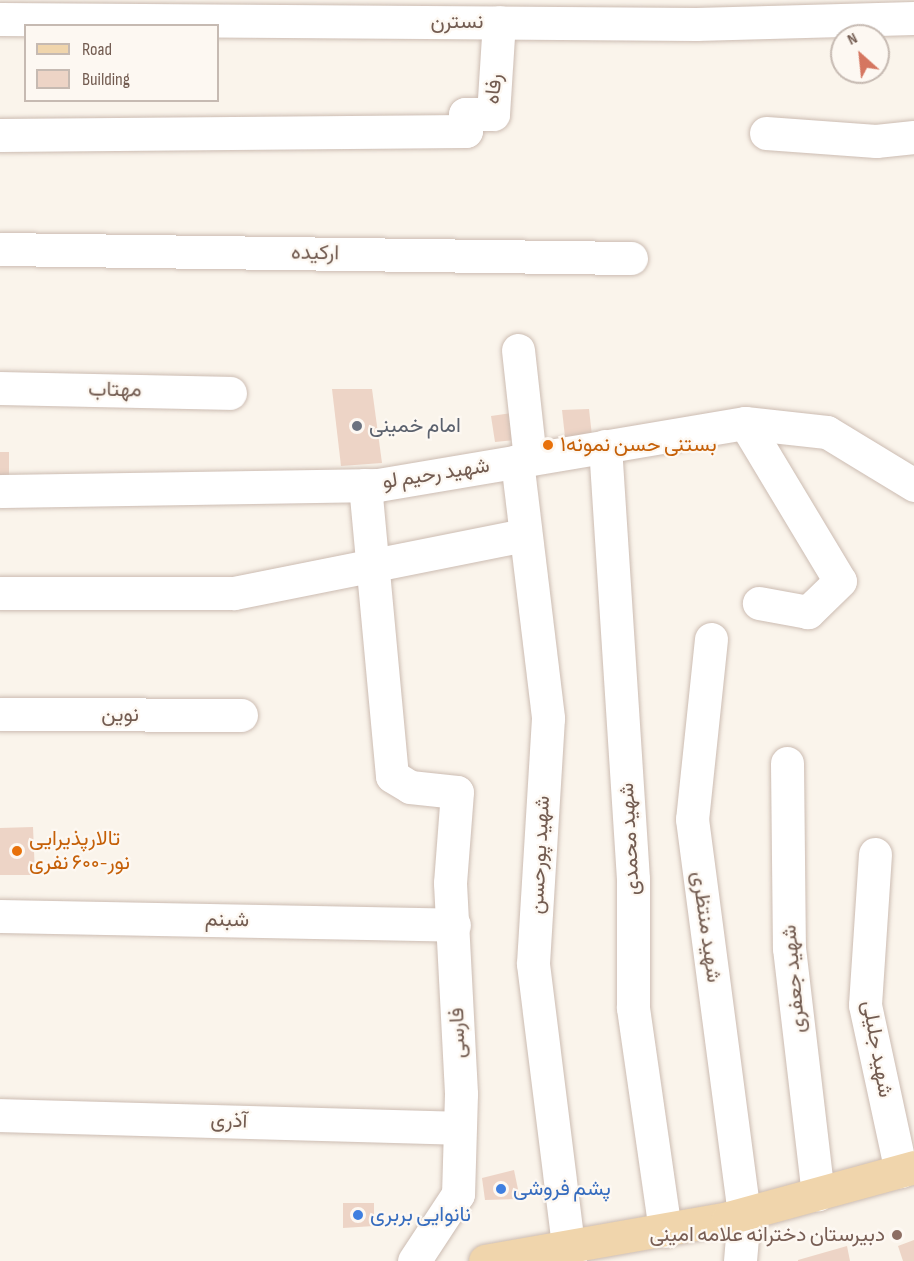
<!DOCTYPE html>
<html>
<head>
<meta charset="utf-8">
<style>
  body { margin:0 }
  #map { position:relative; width:914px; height:1261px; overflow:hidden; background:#faf4eb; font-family:"Sofia Sans Condensed",Vazirmatn,sans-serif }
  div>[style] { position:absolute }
  .building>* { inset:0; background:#edd4c6 }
  .roads { filter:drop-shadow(0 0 2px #ccbcb2) drop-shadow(0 0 2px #ccbcb2) }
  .minor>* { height:33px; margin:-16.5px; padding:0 16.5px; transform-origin:16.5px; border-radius:16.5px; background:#fff }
  .major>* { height:33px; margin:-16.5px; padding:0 16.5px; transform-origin:16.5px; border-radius:16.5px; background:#f0d5ac }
  .dots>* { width:16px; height:16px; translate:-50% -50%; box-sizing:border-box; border:3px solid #fdf8f2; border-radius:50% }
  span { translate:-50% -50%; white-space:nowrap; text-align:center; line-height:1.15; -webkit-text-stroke:4.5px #fdf8f2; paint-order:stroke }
  .street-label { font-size:21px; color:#735c51 }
  .worship-label { font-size:21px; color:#5b616d }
  .left { translate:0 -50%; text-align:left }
  .food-label { font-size:21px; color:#c56008 }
  .shop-label { font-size:21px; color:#366cbe }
  .education-label { font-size:21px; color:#785e54 }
  .right { translate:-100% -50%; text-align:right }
  .legend { position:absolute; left:24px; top:24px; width:195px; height:78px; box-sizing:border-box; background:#fdf8f2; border:2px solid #c6bab2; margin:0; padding:8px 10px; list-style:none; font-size:18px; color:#735c51 }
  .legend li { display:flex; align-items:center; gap:12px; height:30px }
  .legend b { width:30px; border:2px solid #c6bab2 }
  .north { position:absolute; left:830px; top:24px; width:60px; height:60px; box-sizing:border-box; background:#fdf8f2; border:2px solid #c6bab2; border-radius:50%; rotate:333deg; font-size:16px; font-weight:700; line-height:24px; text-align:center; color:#735c51 }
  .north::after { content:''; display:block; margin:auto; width:21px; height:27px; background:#d57660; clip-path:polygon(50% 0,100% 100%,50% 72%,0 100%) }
</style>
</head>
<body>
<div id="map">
  <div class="building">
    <div style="clip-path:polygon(332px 389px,372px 389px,382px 463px,341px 466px)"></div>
    <div style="clip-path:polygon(589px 409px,592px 436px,565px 437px,562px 410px)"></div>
    <div style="clip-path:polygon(519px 412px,524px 439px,495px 442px,491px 416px)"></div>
    <div style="clip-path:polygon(0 452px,9px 452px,9px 478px,0 478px)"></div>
    <div style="clip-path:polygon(33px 827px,35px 875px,0 875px,0 828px)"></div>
    <div style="clip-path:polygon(514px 1170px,520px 1199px,485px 1200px,482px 1178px)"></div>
    <div style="clip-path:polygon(343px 1203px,374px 1203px,374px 1226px,343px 1228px)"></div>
    <div style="clip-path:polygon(914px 1240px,914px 1261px,903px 1261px,898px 1246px)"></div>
    <div style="clip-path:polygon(847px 1246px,850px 1261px,798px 1261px,798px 1260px)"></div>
  </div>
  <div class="roads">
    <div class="minor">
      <div style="left:0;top:19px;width:696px;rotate:0.41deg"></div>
      <div style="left:696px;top:24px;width:218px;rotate:-1.6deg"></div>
      <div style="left:766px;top:133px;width:110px;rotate:4.2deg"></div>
      <div style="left:876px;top:141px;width:38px;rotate:-6deg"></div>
      <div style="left:0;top:135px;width:466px;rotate:-0.5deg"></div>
      <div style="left:466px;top:131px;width:17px;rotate:-93deg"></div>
      <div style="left:465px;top:114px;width:28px"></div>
      <div style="left:493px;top:114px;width:92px;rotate:-86.3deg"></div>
      <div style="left:0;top:249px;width:631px;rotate:0.82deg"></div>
      <div style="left:518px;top:350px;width:110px;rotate:83.7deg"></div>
      <div style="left:0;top:388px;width:230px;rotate:1.2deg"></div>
      <div style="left:745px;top:423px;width:184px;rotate:59deg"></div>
      <div style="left:840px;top:581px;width:45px;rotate:135.9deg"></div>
      <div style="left:808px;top:612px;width:50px;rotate:-169.6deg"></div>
      <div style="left:605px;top:446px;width:434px;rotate:86.3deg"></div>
      <div style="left:633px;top:879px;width:129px;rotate:90deg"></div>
      <div style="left:633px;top:1008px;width:225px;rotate:81.8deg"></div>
      <div style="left:517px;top:461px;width:259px;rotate:83.1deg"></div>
      <div style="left:548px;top:718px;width:246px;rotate:93.5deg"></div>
      <div style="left:533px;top:964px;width:299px;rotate:82.9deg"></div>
      <div style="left:365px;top:485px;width:292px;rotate:84.7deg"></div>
      <div style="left:392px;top:776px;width:21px;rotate:31deg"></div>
      <div style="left:410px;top:787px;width:47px;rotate:6.1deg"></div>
      <div style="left:457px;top:792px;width:91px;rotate:94.4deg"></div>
      <div style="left:450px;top:883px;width:211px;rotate:87deg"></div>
      <div style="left:461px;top:1094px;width:100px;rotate:91.7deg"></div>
      <div style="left:458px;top:1194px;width:80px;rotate:123.3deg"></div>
      <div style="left:0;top:491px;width:378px;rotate:-0.9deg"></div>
      <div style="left:378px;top:485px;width:372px;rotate:-9.6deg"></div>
      <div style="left:745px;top:423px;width:82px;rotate:6.3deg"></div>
      <div style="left:827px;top:432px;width:102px;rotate:31.3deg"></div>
      <div style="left:0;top:593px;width:234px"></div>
      <div style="left:234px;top:593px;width:296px;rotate:-11.3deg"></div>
      <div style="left:711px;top:639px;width:181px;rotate:96deg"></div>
      <div style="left:692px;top:819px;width:398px;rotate:82.5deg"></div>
      <div style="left:744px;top:1214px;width:47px;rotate:94.9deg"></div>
      <div style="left:0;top:714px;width:241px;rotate:0.2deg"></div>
      <div style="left:787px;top:763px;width:185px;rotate:89.4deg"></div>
      <div style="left:789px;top:948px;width:248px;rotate:83.3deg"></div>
      <div style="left:875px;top:854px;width:151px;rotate:93.8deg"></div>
      <div style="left:865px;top:1005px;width:170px;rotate:77.8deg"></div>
      <div style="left:0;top:916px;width:454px;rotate:1.1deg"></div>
      <div style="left:0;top:1115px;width:458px;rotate:1.6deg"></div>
    </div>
    <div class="major">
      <div style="left:485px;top:1261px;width:247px;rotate:-10deg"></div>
      <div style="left:728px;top:1218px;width:193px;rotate:-15.3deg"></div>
    </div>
  </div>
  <div class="dots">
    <div style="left:357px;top:426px;background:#6b7280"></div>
    <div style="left:548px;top:445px;background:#e8710a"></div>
    <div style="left:17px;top:851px;background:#e8710a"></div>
    <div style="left:501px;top:1189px;background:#3f7fe0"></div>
    <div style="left:358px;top:1215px;background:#3f7fe0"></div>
    <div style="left:897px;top:1235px;background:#8d6e63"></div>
  </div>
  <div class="street-label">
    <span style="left:457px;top:22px">نسترن</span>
    <span style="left:494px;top:89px;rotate:-84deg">رفاه</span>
    <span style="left:315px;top:253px;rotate:1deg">ارکیده</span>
    <span style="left:115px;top:390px;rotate:1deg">مهتاب</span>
    <span style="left:436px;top:474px;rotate:-9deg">شهید رحیم لو</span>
    <span style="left:120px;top:715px">نوین</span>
    <span style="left:630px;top:839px;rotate:-93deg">شهید محمدی</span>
    <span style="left:540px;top:855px;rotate:-87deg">شهید پورحسن</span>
    <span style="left:227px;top:920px;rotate:1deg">شبنم</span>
    <span style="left:706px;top:927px;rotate:82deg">شهید منتظری</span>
    <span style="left:794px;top:979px;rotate:-95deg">شهید جعفری</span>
    <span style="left:458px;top:1033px;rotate:-92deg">فارسی</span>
    <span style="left:877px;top:1049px;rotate:80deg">شهید جلیلی</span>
    <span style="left:229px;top:1121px;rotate:2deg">آذری</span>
  </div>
  <div class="worship-label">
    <span class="left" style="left:369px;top:426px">امام خمینی</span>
  </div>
  <div class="food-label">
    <span class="left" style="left:560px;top:445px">بستنی حسن نمونه۱</span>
    <span class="left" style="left:29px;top:851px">تالارپذیرایی<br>نور-۶۰۰ نفری</span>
  </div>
  <div class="shop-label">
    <span class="left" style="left:513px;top:1189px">پشم فروشی</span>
    <span class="left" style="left:370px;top:1215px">نانوایی بربری</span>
  </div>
  <div class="education-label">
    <span class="right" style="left:885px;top:1235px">دبیرستان دخترانه علامه امینی</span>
  </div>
  <ul class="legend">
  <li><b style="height:8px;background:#f0d5ac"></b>Road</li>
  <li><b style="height:16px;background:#edd4c6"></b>Building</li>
  </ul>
  <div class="north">N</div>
</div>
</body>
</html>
